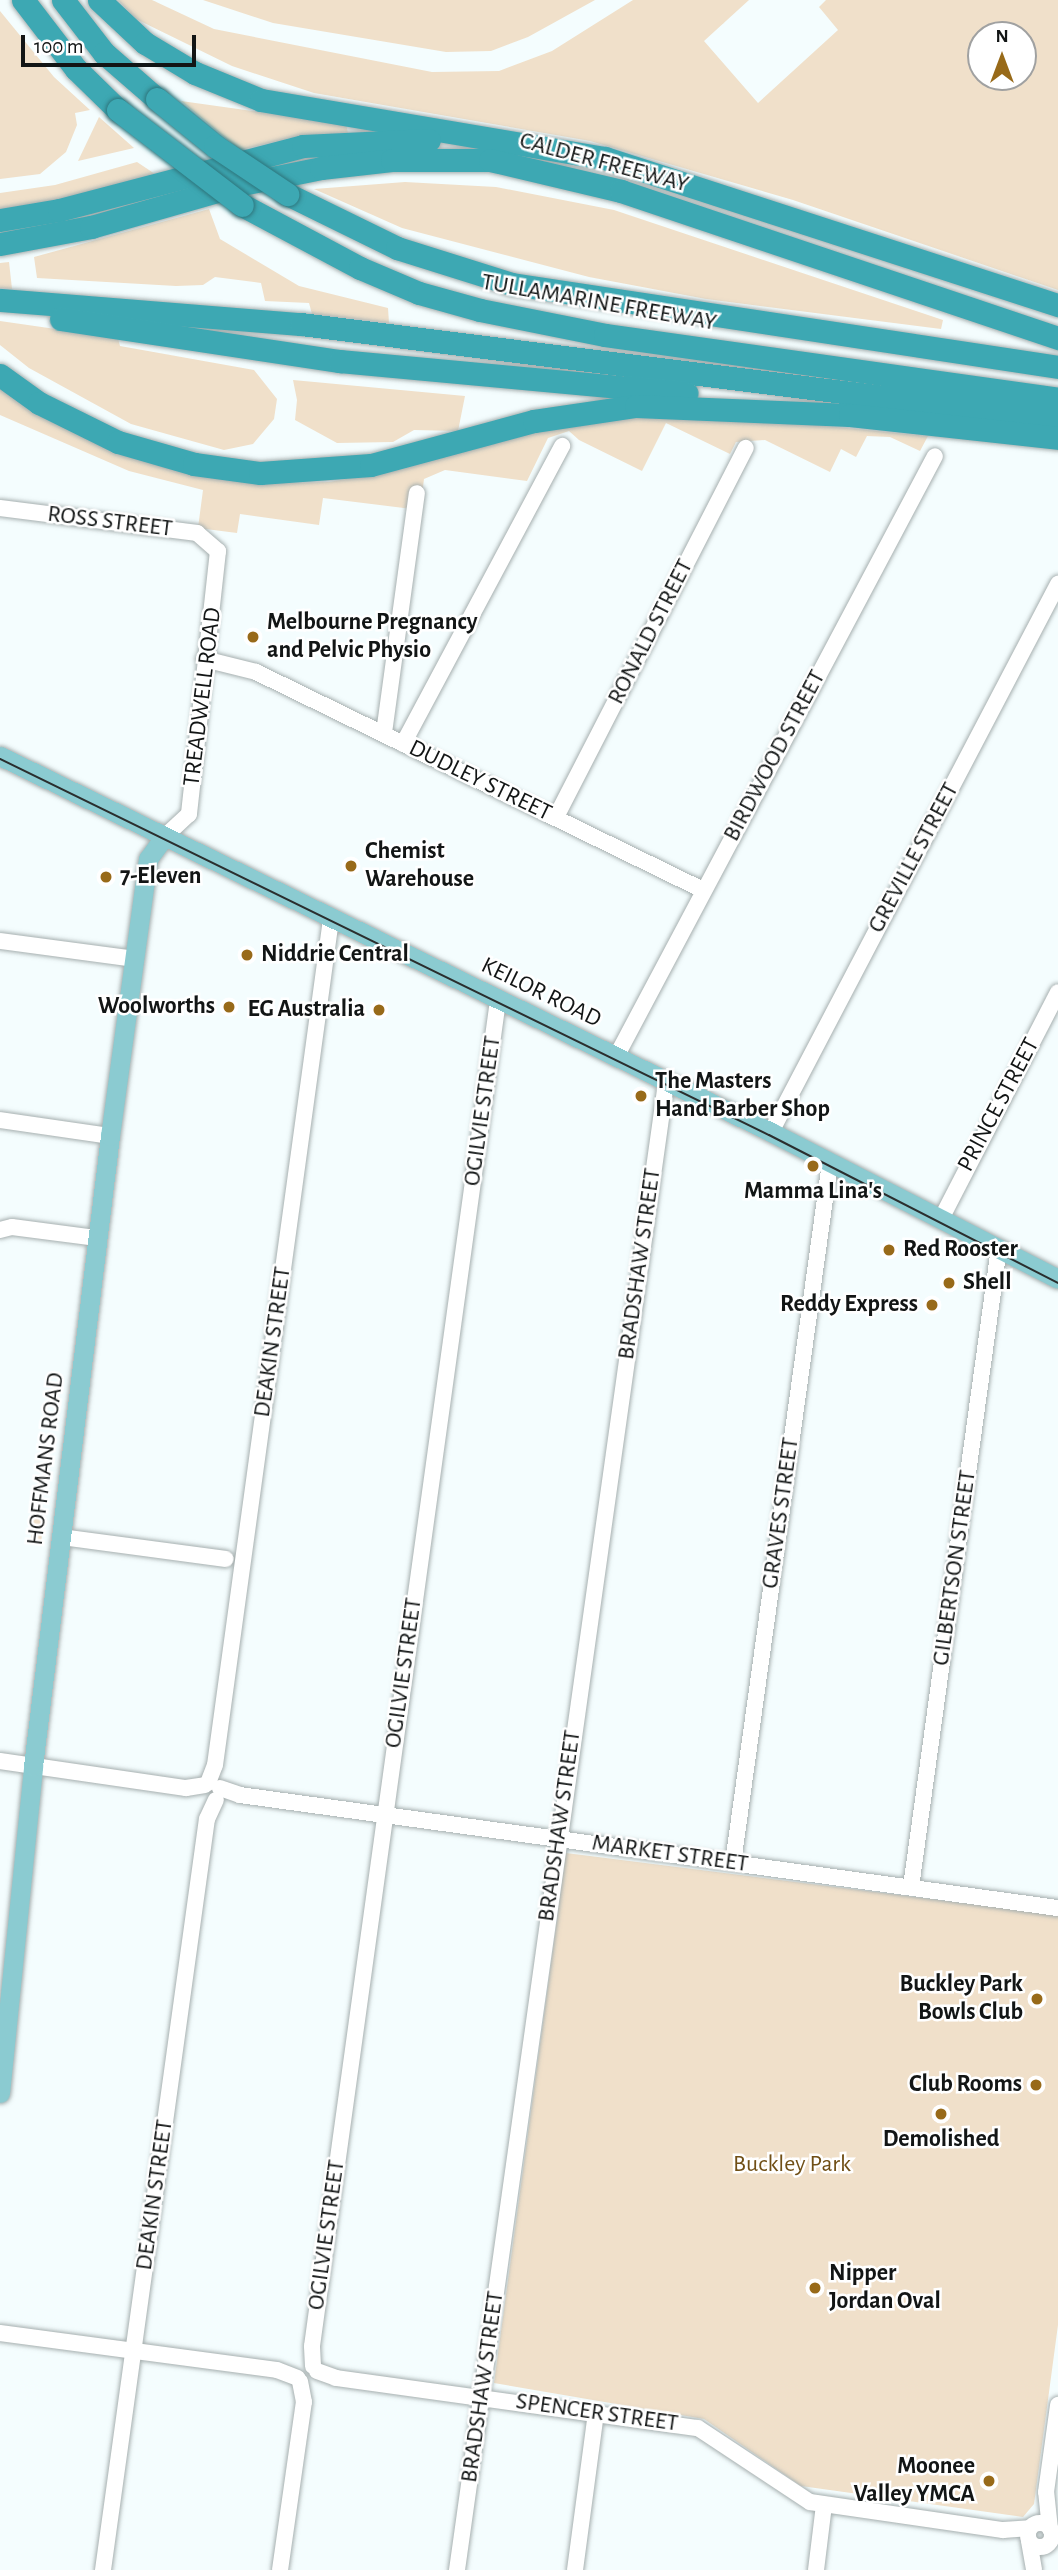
<!DOCTYPE html>
<html>
<head>
<meta charset="utf-8">
<style>
  body { margin:0 }
  #map { position:relative; width:1058px; height:2570px; overflow:hidden; background:#f4fdfe; font-family:"Alegreya Sans",sans-serif }
  div>[style] { position:absolute }
  .green>* { inset:0; background:#f0e0ca }
  .roads { filter:drop-shadow(0 0 2px #a6afaf) drop-shadow(0 0 2px #a6afaf) }
  .minor>* { height:16px; margin:-8px; padding:0 8px; transform-origin:8px; border-radius:8px; background:#fff }
  .minor>.ring { margin:-8px; padding:0; box-sizing:content-box; background:none; border:16px solid #fff; border-radius:50% }
  .major>* { height:19px; margin:-9.5px; padding:0 9.5px; transform-origin:9.5px; border-radius:9.5px; background:#8bcbd1 }
  .highway>* { height:23px; margin:-11.5px; padding:0 11.5px; transform-origin:11.5px; border-radius:11.5px; background:#3da8b3 }
  .tram>* { height:2px; margin:-1px; padding:0 1px; transform-origin:1px; border-radius:1px; background:#2a2e2e }
  .bridges { filter:drop-shadow(0 0 2px #2e757c) drop-shadow(0 0 2px #2e757c) }
  .highway-bridge>* { height:23px; margin:-11.5px; padding:0 11.5px; transform-origin:11.5px; border-radius:11.5px; background:#3da8b3 }
  .dots>* { width:19px; height:19px; translate:-50% -50%; box-sizing:border-box; border:4px solid #fff; border-radius:50% }
  span { translate:-50% -50%; white-space:nowrap; text-align:center; line-height:1.15; -webkit-text-stroke:5px #fff; paint-order:stroke }
  .street-label { font-size:24px; color:#121515 }
  .poi-label { font-size:24px; color:#121515; font-weight:700 }
  .left { translate:0 -50%; text-align:left }
  .right { translate:-100% -50%; text-align:right }
  .park-label { font-size:24px; color:#704f16 }
  .north { position:absolute; left:967px; top:21px; width:70px; height:70px; box-sizing:border-box; background:#fff; border:2px solid #a0a1a1; border-radius:50%; rotate:0deg; font-size:19px; font-weight:700; line-height:28px; text-align:center; color:#121515 }
  .north::after { content:''; display:block; margin:auto; width:24px; height:32px; background:#986a19; clip-path:polygon(50% 0,100% 100%,50% 72%,0 100%) }
  .scale { position:absolute; left:21px; top:35px; width:175px; height:32px; box-sizing:border-box; border:4px solid #121515; border-top:0; padding-left:9px; font-size:21px; line-height:24px; white-space:nowrap; color:#121515; -webkit-text-stroke:5px #fff; paint-order:stroke }
</style>
</head>
<body>
<div id="map">
  <div class="green">
    <div style="clip-path:polygon(evenodd,118px 0,152px 0,214px 29px,432px 72px,499px 71px,552px 51px,633px 0,749px 0,704px 41px,758px 103px,838px 30px,819px 7px,826px 0,1058px 0,1058px 290px,793px 200px,590px 141px,314px 93px,232px 66px,136px 19px,118px 0,1023px 35px,1023px 77px,981px 77px,981px 35px,1023px 35px)"></div>
    <div style="clip-path:polygon(203px 0,595px 0,528px 37px,491px 51px,446px 52px,273px 23px)"></div>
    <div style="clip-path:polygon(0 11px,54px 77px,90px 110px,75px 113px,77px 125px,66px 152px,40px 174px,0 179px)"></div>
    <div style="clip-path:polygon(181px 101px,346px 124px,348px 133px,294px 137px,240px 150px)"></div>
    <div style="clip-path:polygon(99px 117px,134px 148px,78px 161px)"></div>
    <div style="clip-path:polygon(137px 162px,158px 176px,0 217px,0 193px,55px 185px)"></div>
    <div style="clip-path:polygon(405px 182px,496px 187px,614px 210px,943px 320px,941px 329px,706px 299px,589px 277px,402px 228px,314px 189px)"></div>
    <div style="clip-path:polygon(209px 209px,220px 239px,299px 286px,388px 308px,389px 323px,312px 314px,309px 303px,265px 301px,261px 283px,215px 277px,203px 285px,176px 286px,37px 278px,34px 257px)"></div>
    <div style="clip-path:polygon(9px 262px,12px 289px,0 288px,0 263px)"></div>
    <div style="clip-path:polygon(0 321px,118px 338px,120px 346px,254px 370px,277px 399px,274px 419px,253px 444px,224px 450px,131px 424px,29px 368px,0 345px)"></div>
    <div style="clip-path:polygon(293px 380px,465px 396px,458px 431px,414px 430px,393px 442px,337px 443px,295px 420px,297px 400px)"></div>
    <div style="clip-path:polygon(0 388px,101px 446px,202px 476px,282px 483px,329px 482px,403px 469px,533px 431px,630px 416px,754px 419px,928px 436px,920px 451px,890px 437px,867px 436px,856px 457px,841px 449px,830px 472px,765px 440px,736px 442px,730px 454px,666px 423px,642px 471px,579px 440px,569px 431px,548px 438px,527px 481px,445px 470px,424px 479px,420px 510px,323px 498px,319px 525px,240px 514px,237px 533px,198px 528px,203px 490px,129px 471px,0 415px)"></div>
    <div style="clip-path:polygon(33px 1515px,44px 1516px,41px 1543px,31px 1543px)"></div>
    <div style="clip-path:polygon(566px 1853px,1058px 1915px,1058px 2325px,1034px 2504px,1023px 2517px,801px 2486px,704px 2419px,494px 2383px)"></div>
  </div>
  <div class="roads">
    <div class="minor">
      <div style="left:0;top:508px;width:199px;rotate:7.2deg"></div>
      <div style="left:197px;top:533px;width:28px;rotate:41deg"></div>
      <div style="left:218px;top:551px;width:265px;rotate:96.3deg"></div>
      <div style="left:189px;top:814px;width:34px;rotate:137deg"></div>
      <div style="left:204px;top:659px;width:54px;rotate:14deg"></div>
      <div style="left:256px;top:672px;width:497px;rotate:26deg"></div>
      <div style="left:384px;top:733px;width:242px;rotate:-82.2deg"></div>
      <div style="left:403px;top:744px;width:338px;rotate:-61.9deg"></div>
      <div style="left:556px;top:817px;width:415px;rotate:-62.8deg"></div>
      <div style="left:0;top:941px;width:136px;rotate:7.6deg"></div>
      <div style="left:616px;top:1057px;width:680px;rotate:-62.04deg"></div>
      <div style="left:0;top:1120px;width:111px;rotate:8.3deg"></div>
      <div style="left:771px;top:1132px;width:619px;rotate:-62.36deg"></div>
      <div style="left:941px;top:1219px;width:255px;rotate:-62.7deg"></div>
      <div style="left:0;top:1230px;width:12px;rotate:-14deg"></div>
      <div style="left:12px;top:1227px;width:86px;rotate:7.4deg"></div>
      <div style="left:61px;top:1537px;width:166px;rotate:7.6deg"></div>
      <div style="left:0;top:1761px;width:188px;rotate:8.3deg"></div>
      <div style="left:186px;top:1788px;width:19px;rotate:-9deg"></div>
      <div style="left:208px;top:1783px;width:19px;rotate:-69deg"></div>
      <div style="left:215px;top:1765px;width:854px;rotate:-82.19deg"></div>
      <div style="left:220px;top:1788px;width:21px;rotate:19deg"></div>
      <div style="left:240px;top:1795px;width:826px;rotate:7.87deg"></div>
      <div style="left:733px;top:1863px;width:707px;rotate:-82.11deg"></div>
      <div style="left:911px;top:1887px;width:645px;rotate:-82.16deg"></div>
      <div style="left:0;top:2333px;width:279px;rotate:7.6deg"></div>
      <div style="left:277px;top:2370px;width:22px;rotate:21deg"></div>
      <div style="left:313px;top:2366px;width:20px;rotate:-93deg"></div>
      <div style="left:312px;top:2346px;width:1359px;rotate:-82.13deg"></div>
      <div style="left:317px;top:2371px;width:20px;rotate:20deg"></div>
      <div style="left:336px;top:2378px;width:365px;rotate:7.9deg"></div>
      <div style="left:698px;top:2428px;width:134px;rotate:33.5deg"></div>
      <div style="left:810px;top:2502px;width:195px;rotate:8.3deg"></div>
      <div style="left:1003px;top:2530px;width:27px;rotate:-4deg"></div>
      <div class="ring" style="left:1028px;top:2523px;width:8px;height:8px"></div>
      <div style="left:1050px;top:2529px;width:37px;rotate:-96deg"></div>
      <div style="left:1046px;top:2492px;width:88px;rotate:-82.1deg"></div>
      <div style="left:1029px;top:2541px;width:29px;rotate:80deg"></div>
      <div style="left:103px;top:2570px;width:758px;rotate:-82.12deg"></div>
      <div style="left:207px;top:1819px;width:21px;rotate:-65deg"></div>
      <div style="left:280px;top:2570px;width:170px;rotate:-81.9deg"></div>
      <div style="left:304px;top:2402px;width:21px;rotate:-101deg"></div>
      <div style="left:457px;top:2570px;width:1503px;rotate:-82deg"></div>
      <div style="left:575px;top:2570px;width:158px;rotate:-82.4deg"></div>
      <div style="left:816px;top:2570px;width:65px;rotate:-83deg"></div>
    </div>
    <div class="major">
      <div style="left:0;top:756px;width:858px;rotate:26deg"></div>
      <div style="left:771px;top:1132px;width:322px;rotate:27.1deg"></div>
      <div style="left:0;top:2093px;width:329px;rotate:-84.2deg"></div>
      <div style="left:33px;top:1766px;width:635px;rotate:-83.03deg"></div>
      <div style="left:110px;top:1136px;width:280px;rotate:-82.2deg"></div>
      <div style="left:148px;top:859px;width:27px;rotate:-54deg"></div>
    </div>
    <div class="highway">
      <div style="left:23px;top:0;width:87px;rotate:52.5deg"></div>
      <div style="left:76px;top:69px;width:59px;rotate:44.3deg"></div>
      <div style="left:63px;top:0;width:67px;rotate:52.3deg"></div>
      <div style="left:104px;top:53px;width:70px;rotate:41deg"></div>
      <div style="left:99px;top:0;width:63px;rotate:43.1deg"></div>
      <div style="left:145px;top:43px;width:58px;rotate:31deg"></div>
      <div style="left:195px;top:73px;width:71px;rotate:22.2deg"></div>
      <div style="left:261px;top:100px;width:349px;rotate:9.6deg"></div>
      <div style="left:605px;top:158px;width:476px;rotate:18deg"></div>
      <div style="left:287px;top:194px;width:123px;rotate:26.1deg"></div>
      <div style="left:397px;top:248px;width:121px;rotate:17.4deg"></div>
      <div style="left:512px;top:284px;width:552px;rotate:8.64deg"></div>
      <div style="left:242px;top:205px;width:134px;rotate:28.1deg"></div>
      <div style="left:360px;top:268px;width:64px;rotate:23deg"></div>
      <div style="left:419px;top:293px;width:63px;rotate:15.6deg"></div>
      <div style="left:480px;top:310px;width:127px;rotate:11.3deg"></div>
      <div style="left:605px;top:335px;width:457px;rotate:8deg"></div>
      <div style="left:0;top:220px;width:60px;rotate:-9.6deg"></div>
      <div style="left:59px;top:210px;width:252px;rotate:-14.7deg"></div>
      <div style="left:303px;top:146px;width:126px;rotate:-2.7deg"></div>
      <div style="left:0;top:244px;width:93px;rotate:-10.6deg"></div>
      <div style="left:91px;top:227px;width:157px;rotate:-15.9deg"></div>
      <div style="left:242px;top:184px;width:81px;rotate:-11.4deg"></div>
      <div style="left:321px;top:168px;width:71px;rotate:-6.4deg"></div>
      <div style="left:392px;top:160px;width:98px"></div>
      <div style="left:490px;top:160px;width:135px;rotate:13.3deg"></div>
      <div style="left:621px;top:191px;width:461px;rotate:18.6deg"></div>
      <div style="left:0;top:300px;width:302px;rotate:4.6deg"></div>
      <div style="left:301px;top:324px;width:763px;rotate:7.15deg"></div>
      <div style="left:61px;top:319px;width:282px;rotate:8.6deg"></div>
      <div style="left:340px;top:361px;width:348px;rotate:5.3deg"></div>
      <div style="left:0;top:375px;width:48px;rotate:35.7deg"></div>
      <div style="left:39px;top:403px;width:88px;rotate:26.3deg"></div>
      <div style="left:118px;top:442px;width:79px;rotate:16.1deg"></div>
      <div style="left:194px;top:464px;width:67px;rotate:7.8deg"></div>
      <div style="left:260px;top:473px;width:111px;rotate:-4.1deg"></div>
      <div style="left:371px;top:465px;width:169px;rotate:-15.1deg"></div>
      <div style="left:534px;top:421px;width:103px;rotate:-8.4deg"></div>
      <div style="left:636px;top:406px;width:214px;rotate:2.4deg"></div>
      <div style="left:850px;top:415px;width:209px;rotate:6.3deg"></div>
    </div>
  </div>
  <div class="tram">
    <div style="left:0;top:759px;width:856px;rotate:26.06deg"></div>
    <div style="left:769px;top:1135px;width:325px;rotate:27.1deg"></div>
  </div>
  <div class="bridges">
    <div class="highway-bridge">
      <div style="left:157px;top:99px;width:75px;rotate:39deg"></div>
      <div style="left:215px;top:146px;width:87px;rotate:33.7deg"></div>
      <div style="left:118px;top:110px;width:156px;rotate:37.5deg"></div>
    </div>
  </div>
  <div class="dots">
    <div style="left:253px;top:637px;background:#986a19"></div>
    <div style="left:351px;top:866px;background:#986a19"></div>
    <div style="left:106px;top:877px;background:#986a19"></div>
    <div style="left:247px;top:955px;background:#986a19"></div>
    <div style="left:229px;top:1007px;background:#986a19"></div>
    <div style="left:379px;top:1010px;background:#986a19"></div>
    <div style="left:641px;top:1096px;background:#986a19"></div>
    <div style="left:813px;top:1166px;background:#986a19"></div>
    <div style="left:889px;top:1250px;background:#986a19"></div>
    <div style="left:949px;top:1283px;background:#986a19"></div>
    <div style="left:932px;top:1305px;background:#986a19"></div>
    <div style="left:1037px;top:1999px;background:#986a19"></div>
    <div style="left:1036px;top:2085px;background:#986a19"></div>
    <div style="left:941px;top:2114px;background:#986a19"></div>
    <div style="left:815px;top:2288px;background:#986a19"></div>
    <div style="left:989px;top:2481px;background:#986a19"></div>
  </div>
  <div class="street-label">
    <span style="left:604px;top:163px;rotate:15deg">CALDER FREEWAY</span>
    <span style="left:599px;top:303px;rotate:10deg">TULLAMARINE FREEWAY</span>
    <span style="left:110px;top:522px;rotate:7deg">ROSS STREET</span>
    <span style="left:651px;top:632px;rotate:-63deg">RONALD STREET</span>
    <span style="left:203px;top:697px;rotate:-83deg">TREADWELL ROAD</span>
    <span style="left:775px;top:756px;rotate:-62deg">BIRDWOOD STREET</span>
    <span style="left:480px;top:781px;rotate:26deg">DUDLEY STREET</span>
    <span style="left:914px;top:858px;rotate:-62deg">GREVILLE STREET</span>
    <span style="left:541px;top:993px;rotate:26deg">KEILOR ROAD</span>
    <span style="left:999px;top:1105px;rotate:-62deg">PRINCE STREET</span>
    <span style="left:483px;top:1111px;rotate:-82deg">OGILVIE STREET</span>
    <span style="left:640px;top:1264px;rotate:-82deg">BRADSHAW STREET</span>
    <span style="left:273px;top:1342px;rotate:-82deg">DEAKIN STREET</span>
    <span style="left:46px;top:1459px;rotate:-83deg">HOFFMANS ROAD</span>
    <span style="left:781px;top:1513px;rotate:-82deg">GRAVES STREET</span>
    <span style="left:955px;top:1568px;rotate:-82deg">GILBERTSON STREET</span>
    <span style="left:404px;top:1673px;rotate:-82deg">OGILVIE STREET</span>
    <span style="left:560px;top:1826px;rotate:-82deg">BRADSHAW STREET</span>
    <span style="left:670px;top:1854px;rotate:8deg">MARKET STREET</span>
    <span style="left:155px;top:2195px;rotate:-82deg">DEAKIN STREET</span>
    <span style="left:327px;top:2235px;rotate:-82deg">OGILVIE STREET</span>
    <span style="left:483px;top:2387px;rotate:-82deg">BRADSHAW STREET</span>
    <span style="left:597px;top:2413px;rotate:8deg">SPENCER STREET</span>
  </div>
  <div class="poi-label">
    <span class="left" style="left:267px;top:637px">Melbourne Pregnancy<br>and Pelvic Physio</span>
    <span class="left" style="left:365px;top:866px">Chemist<br>Warehouse</span>
    <span class="left" style="left:120px;top:877px">7-Eleven</span>
    <span class="left" style="left:261px;top:955px">Niddrie Central</span>
    <span class="right" style="left:215px;top:1007px">Woolworths</span>
    <span class="right" style="left:365px;top:1010px">EG Australia</span>
    <span class="left" style="left:655px;top:1096px">The Masters<br>Hand Barber Shop</span>
    <span style="left:813px;top:1192px">Mamma Lina's</span>
    <span class="left" style="left:903px;top:1250px">Red Rooster</span>
    <span class="left" style="left:963px;top:1283px">Shell</span>
    <span class="right" style="left:918px;top:1305px">Reddy Express</span>
    <span class="right" style="left:1023px;top:1999px">Buckley Park<br>Bowls Club</span>
    <span class="right" style="left:1022px;top:2085px">Club Rooms</span>
    <span style="left:941px;top:2140px">Demolished</span>
    <span class="left" style="left:829px;top:2288px">Nipper<br>Jordan Oval</span>
    <span class="right" style="left:975px;top:2481px">Moonee<br>Valley YMCA</span>
  </div>
  <div class="park-label">
    <span style="left:792px;top:2165px">Buckley Park</span>
  </div>
  <div class="north">N</div>
  <div class="scale">100 m</div>
</div>
</body>
</html>
